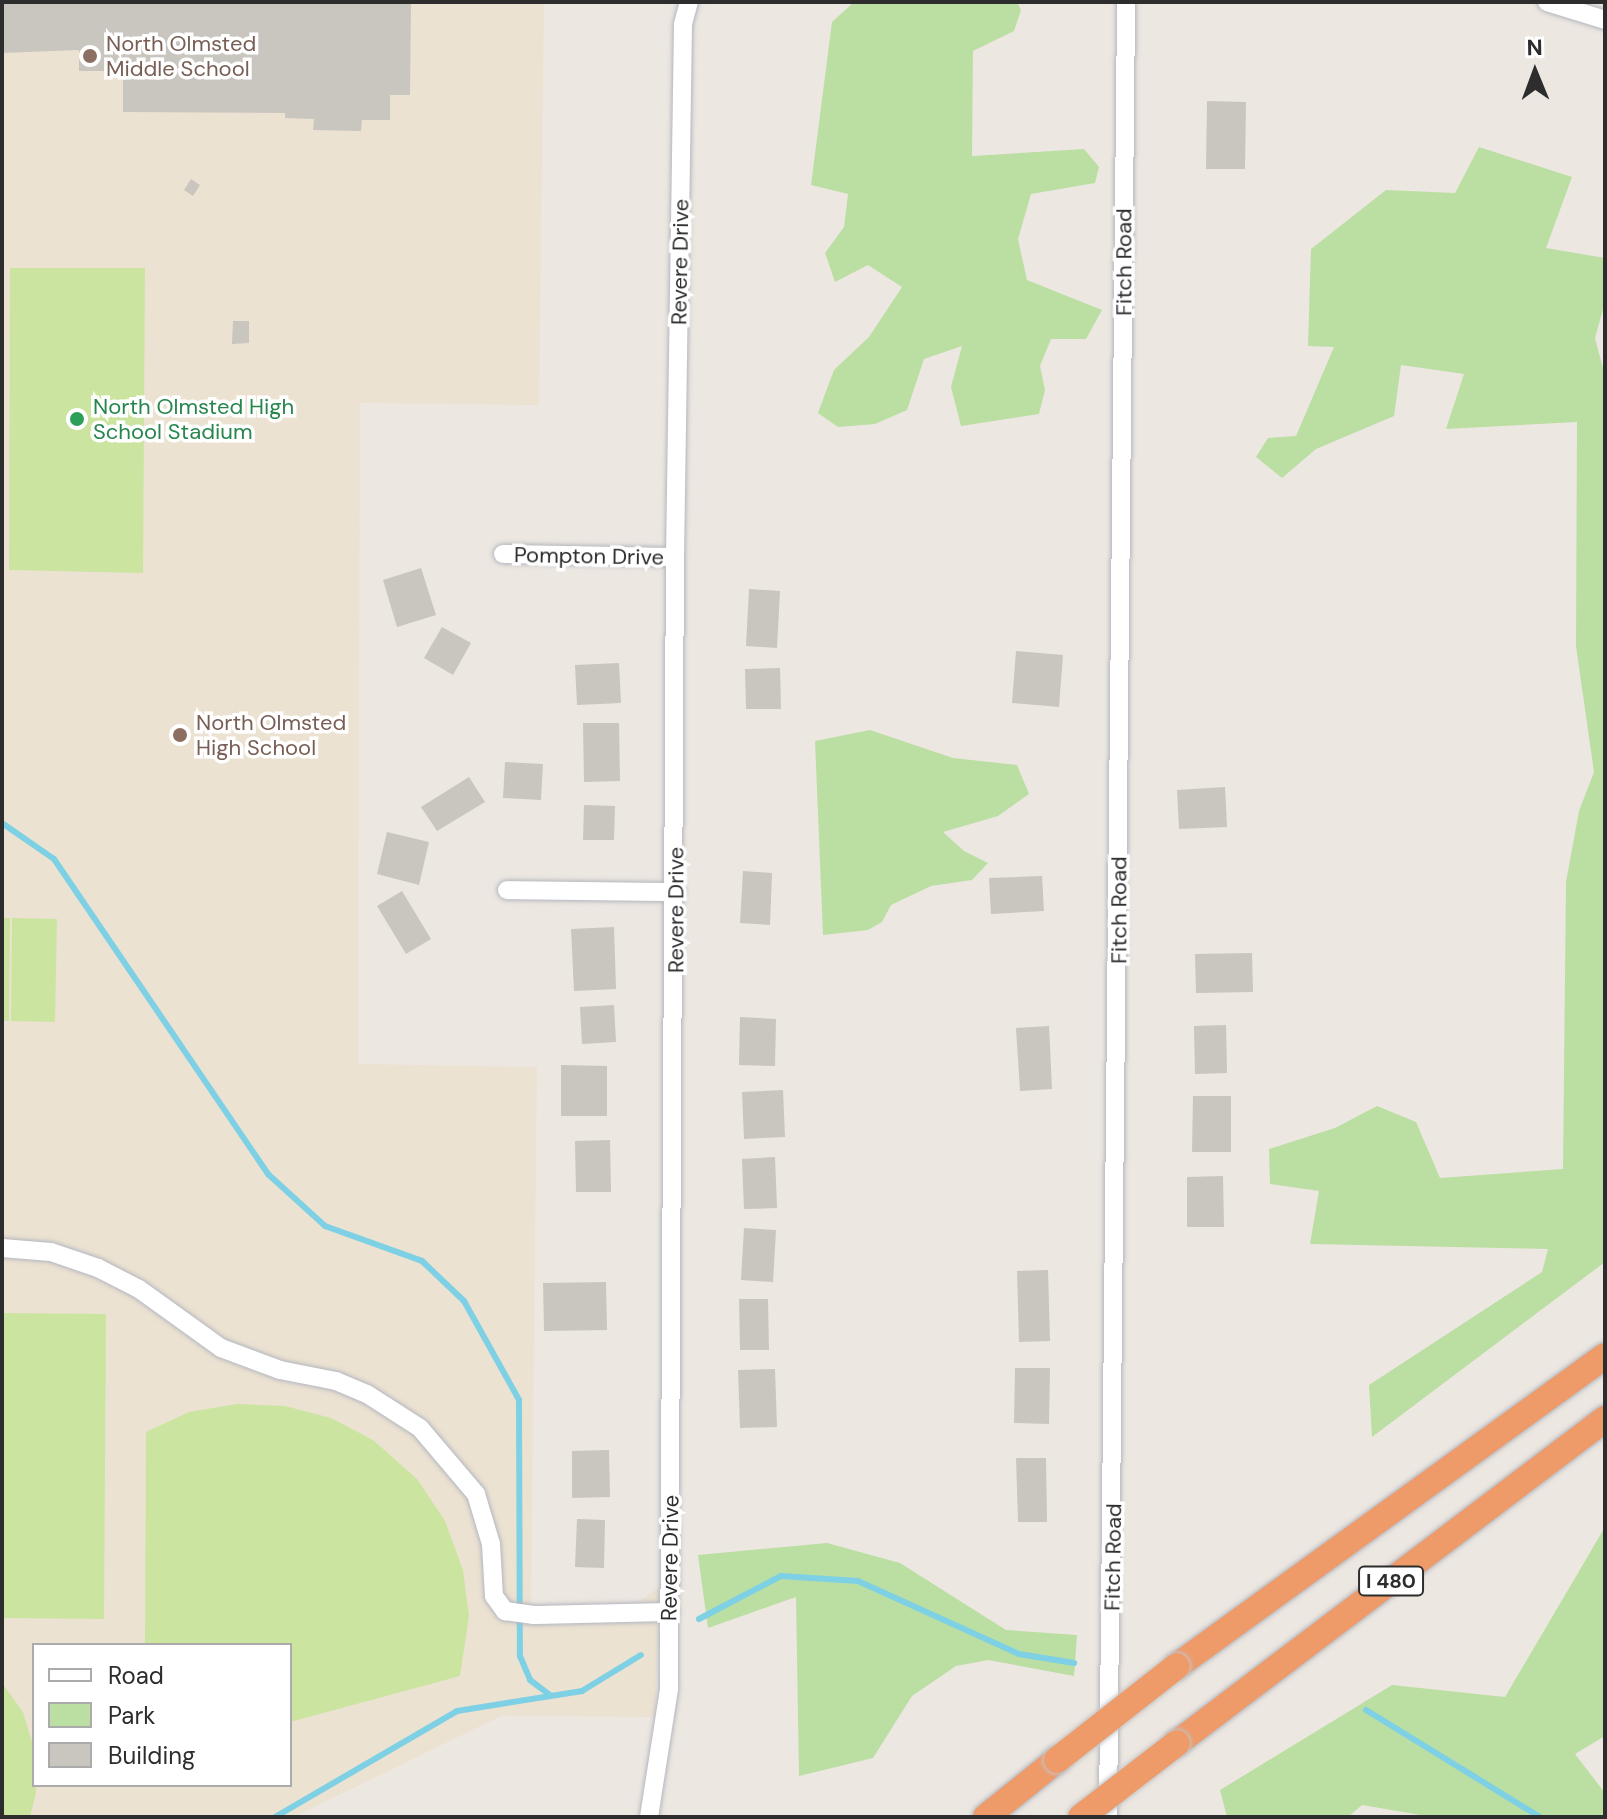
<!DOCTYPE html>
<html>
<head>
<meta charset="utf-8">
<style>
  body { margin:0 }
  #map { position:relative; width:1607px; height:1819px; overflow:hidden; background:#ede7e1; font-family:"DM Sans",sans-serif }
  div>[style] { position:absolute }
  .education>* { inset:0; background:#ece2d2 }
  .green>* { inset:0; background:#bbdea3 }
  .pitch>* { inset:0; background:#cbe4a0 }
  .stream>* { height:6px; margin:-3px; padding:0 3px; transform-origin:3px; border-radius:3px; background:#7ed0e4 }
  .building>* { inset:0; background:#c9c5bf }
  .roads { filter:drop-shadow(0 0 2px #b4b7bf) drop-shadow(0 0 2px #b4b7bf) }
  .minor>* { height:18px; margin:-9px; padding:0 9px; transform-origin:9px; border-radius:9px; background:#fff }
  .highway>* { height:26px; margin:-13px; padding:0 13px; transform-origin:13px; border-radius:13px; background:#ef9a69 }
  .bridges { filter:drop-shadow(0 0 2px #c4c4c4) drop-shadow(0 0 2px #c4c4c4) }
  .highway-bridge>* { height:26px; margin:-13px; padding:0 13px; transform-origin:13px; border-radius:13px; background:#ef9a69 }
  .dots>* { width:22px; height:22px; translate:-50% -50%; box-sizing:border-box; border:4px solid #fff; border-radius:50% }
  span { translate:-50% -50%; white-space:nowrap; text-align:center; line-height:1.15; -webkit-text-stroke:7px #fff; paint-order:stroke }
  .shield-label span { padding:2px 6px; background:#fff; border:2px solid; border-radius:6px; -webkit-text-stroke-width:0 }
  .shield-label { font-size:20px; color:#2d2d2d; font-weight:700 }
  .education-label { font-size:22px; color:#785e54 }
  .left { translate:0 -50%; text-align:left }
  .street-label { font-size:22px; color:#2d2d2d }
  .leisure-label { font-size:22px; color:#27864d }
  .frame { position:absolute; inset:0; border:4px solid #2d2d2d; pointer-events:none }
  .legend { position:absolute; left:32px; top:1643px; width:260px; height:144px; box-sizing:border-box; background:#fff; border:2px solid #ababab; margin:0; padding:10px 14px; list-style:none; font-size:24px; color:#2d2d2d }
  .legend li { display:flex; align-items:center; gap:16px; height:40px }
  .legend b { width:40px; border:2px solid #ababab }
  .north { position:absolute; left:1495px; top:32px; width:80px; height:80px; -webkit-text-stroke:6px #fff; paint-order:stroke; rotate:359deg; font-size:22px; font-weight:700; line-height:32px; text-align:center; color:#2d2d2d }
  .north::after { content:''; display:block; margin:auto; width:28px; height:36px; background:#2d2d2d; clip-path:polygon(50% 0,100% 100%,50% 72%,0 100%) }
</style>
</head>
<body>
<div id="map">
  <div class="education">
    <div style="clip-path:polygon(evenodd,2px 2px,544px 2px,539px 405px,360px 403px,358px 1064px,537px 1067px,531px 1605px,635px 1604px,660px 1587px,655px 1717px,501px 1716px,294px 1817px,2px 1817px,2px 2px,34px 1645px,290px 1645px,290px 1785px,34px 1785px,34px 1645px)"></div>
  </div>
  <div class="green">
    <div style="clip-path:polygon(854px 2px,1017px 2px,1021px 10px,1014px 31px,973px 51px,972px 156px,1084px 149px,1099px 167px,1095px 183px,1031px 194px,1018px 239px,1027px 280px,1102px 310px,1086px 339px,1051px 339px,1040px 366px,1045px 390px,1039px 414px,961px 426px,951px 387px,962px 346px,924px 359px,907px 410px,875px 424px,838px 427px,818px 413px,834px 370px,869px 337px,902px 287px,868px 265px,835px 282px,825px 253px,844px 227px,848px 194px,811px 185px,832px 22px)"></div>
    <div style="clip-path:polygon(1479px 147px,1572px 177px,1546px 248px,1605px 258px,1605px 302px,1595px 338px,1605px 376px,1605px 1262px,1372px 1437px,1369px 1385px,1542px 1272px,1548px 1249px,1310px 1244px,1319px 1191px,1270px 1184px,1269px 1149px,1335px 1128px,1377px 1106px,1416px 1122px,1440px 1178px,1563px 1169px,1566px 882px,1579px 811px,1594px 772px,1576px 646px,1577px 422px,1446px 429px,1464px 374px,1401px 365px,1394px 416px,1316px 449px,1282px 478px,1256px 457px,1268px 438px,1296px 436px,1334px 347px,1308px 346px,1311px 249px,1386px 190px,1455px 193px)"></div>
    <div style="clip-path:polygon(870px 730px,953px 758px,1017px 765px,1029px 794px,998px 816px,943px 832px,964px 851px,988px 863px,972px 880px,931px 886px,891px 905px,882px 922px,868px 930px,823px 935px,815px 741px)"></div>
    <div style="clip-path:polygon(1605px 1527px,1605px 1736px,1575px 1754px,1605px 1793px,1605px 1817px,1432px 1817px,1362px 1805px,1348px 1817px,1227px 1817px,1220px 1790px,1392px 1685px,1505px 1697px)"></div>
    <div style="clip-path:polygon(827px 1543px,900px 1563px,1006px 1630px,1077px 1635px,1074px 1676px,988px 1660px,956px 1666px,912px 1696px,873px 1758px,799px 1776px,796px 1597px,708px 1628px,698px 1555px)"></div>
  </div>
  <div class="pitch">
    <div style="clip-path:polygon(10px 268px,145px 268px,143px 573px,9px 570px)"></div>
    <div style="clip-path:polygon(2px 918px,10px 918px,9px 1021px,2px 1021px)"></div>
    <div style="clip-path:polygon(12px 918px,57px 919px,55px 1022px,11px 1021px)"></div>
    <div style="clip-path:polygon(2px 1313px,106px 1314px,104px 1619px,2px 1618px)"></div>
    <div style="clip-path:polygon(237px 1404px,285px 1406px,331px 1418px,373px 1440px,417px 1479px,445px 1521px,463px 1570px,469px 1616px,460px 1676px,290px 1722px,290px 1645px,145px 1645px,146px 1432px,189px 1412px)"></div>
    <div style="clip-path:polygon(2px 1683px,23px 1712px,34px 1749px,36px 1793px,30px 1817px,2px 1817px)"></div>
  </div>
  <div class="stream">
    <div style="left:2px;top:823px;width:63px;rotate:34.7deg"></div>
    <div style="left:54px;top:859px;width:382px;rotate:55.8deg"></div>
    <div style="left:269px;top:1175px;width:76px;rotate:42.3deg"></div>
    <div style="left:325px;top:1226px;width:103px;rotate:19.8deg"></div>
    <div style="left:422px;top:1261px;width:58px;rotate:43.6deg"></div>
    <div style="left:464px;top:1301px;width:113px;rotate:60.9deg"></div>
    <div style="left:519px;top:1400px;width:256px;rotate:89.8deg"></div>
    <div style="left:520px;top:1656px;width:26px;rotate:67deg"></div>
    <div style="left:530px;top:1680px;width:26px;rotate:37deg"></div>
    <div style="left:699px;top:1619px;width:93px;rotate:-27.7deg"></div>
    <div style="left:781px;top:1576px;width:77px;rotate:3.7deg"></div>
    <div style="left:858px;top:1581px;width:177px;rotate:24.4deg"></div>
    <div style="left:1019px;top:1654px;width:56px;rotate:9.3deg"></div>
    <div style="left:1366px;top:1710px;width:204px;rotate:31.6deg"></div>
    <div style="left:275px;top:1817px;width:211px;rotate:-30.2deg"></div>
    <div style="left:457px;top:1711px;width:127px;rotate:-9.1deg"></div>
    <div style="left:582px;top:1691px;width:69px;rotate:-31.4deg"></div>
  </div>
  <div class="building">
    <div style="clip-path:polygon(2px 2px,411px 2px,410px 95px,390px 95px,390px 120px,362px 120px,361px 131px,313px 130px,314px 119px,285px 118px,285px 113px,123px 112px,123px 71px,79px 71px,79px 50px,2px 53px)"></div>
    <div style="clip-path:polygon(1207px 101px,1246px 102px,1245px 169px,1206px 169px)"></div>
    <div style="clip-path:polygon(191px 179px,200px 185px,193px 196px,184px 190px)"></div>
    <div style="clip-path:polygon(233px 321px,249px 321px,249px 343px,232px 344px)"></div>
    <div style="clip-path:polygon(421px 568px,436px 615px,397px 627px,383px 580px)"></div>
    <div style="clip-path:polygon(749px 589px,780px 591px,777px 648px,746px 646px)"></div>
    <div style="clip-path:polygon(442px 627px,471px 643px,453px 675px,424px 658px)"></div>
    <div style="clip-path:polygon(1016px 651px,1063px 655px,1059px 707px,1012px 703px)"></div>
    <div style="clip-path:polygon(619px 663px,621px 703px,577px 705px,575px 665px)"></div>
    <div style="clip-path:polygon(780px 668px,781px 709px,746px 709px,745px 669px)"></div>
    <div style="clip-path:polygon(583px 723px,619px 723px,620px 781px,584px 782px)"></div>
    <div style="clip-path:polygon(505px 762px,543px 764px,541px 800px,503px 798px)"></div>
    <div style="clip-path:polygon(469px 777px,485px 802px,437px 831px,421px 807px)"></div>
    <div style="clip-path:polygon(1225px 787px,1227px 827px,1179px 829px,1177px 790px)"></div>
    <div style="clip-path:polygon(584px 805px,615px 806px,614px 840px,583px 840px)"></div>
    <div style="clip-path:polygon(387px 832px,429px 842px,419px 885px,377px 874px)"></div>
    <div style="clip-path:polygon(743px 871px,772px 873px,770px 925px,740px 923px)"></div>
    <div style="clip-path:polygon(1042px 876px,1044px 911px,991px 914px,989px 878px)"></div>
    <div style="clip-path:polygon(402px 891px,431px 939px,406px 954px,377px 906px)"></div>
    <div style="clip-path:polygon(614px 927px,616px 989px,574px 991px,571px 929px)"></div>
    <div style="clip-path:polygon(1252px 953px,1253px 992px,1196px 993px,1195px 954px)"></div>
    <div style="clip-path:polygon(614px 1005px,616px 1042px,582px 1044px,580px 1007px)"></div>
    <div style="clip-path:polygon(740px 1017px,776px 1019px,775px 1066px,739px 1065px)"></div>
    <div style="clip-path:polygon(1226px 1025px,1227px 1073px,1195px 1074px,1194px 1026px)"></div>
    <div style="clip-path:polygon(1049px 1026px,1052px 1089px,1020px 1091px,1016px 1028px)"></div>
    <div style="clip-path:polygon(561px 1065px,607px 1066px,607px 1116px,561px 1116px)"></div>
    <div style="clip-path:polygon(783px 1090px,785px 1137px,744px 1139px,742px 1092px)"></div>
    <div style="clip-path:polygon(1193px 1096px,1231px 1096px,1231px 1152px,1192px 1152px)"></div>
    <div style="clip-path:polygon(610px 1140px,611px 1192px,576px 1192px,575px 1141px)"></div>
    <div style="clip-path:polygon(775px 1157px,777px 1208px,744px 1209px,742px 1159px)"></div>
    <div style="clip-path:polygon(1223px 1176px,1224px 1227px,1187px 1227px,1187px 1177px)"></div>
    <div style="clip-path:polygon(744px 1228px,776px 1230px,773px 1282px,741px 1280px)"></div>
    <div style="clip-path:polygon(1048px 1270px,1050px 1341px,1019px 1342px,1017px 1271px)"></div>
    <div style="clip-path:polygon(606px 1282px,607px 1330px,544px 1331px,543px 1283px)"></div>
    <div style="clip-path:polygon(739px 1299px,768px 1299px,769px 1350px,740px 1350px)"></div>
    <div style="clip-path:polygon(1015px 1368px,1050px 1368px,1049px 1424px,1014px 1423px)"></div>
    <div style="clip-path:polygon(775px 1369px,777px 1427px,740px 1428px,738px 1370px)"></div>
    <div style="clip-path:polygon(609px 1450px,610px 1497px,572px 1498px,572px 1451px)"></div>
    <div style="clip-path:polygon(1016px 1458px,1046px 1458px,1047px 1522px,1018px 1522px)"></div>
    <div style="clip-path:polygon(577px 1519px,605px 1520px,604px 1568px,575px 1567px)"></div>
  </div>
  <div class="roads">
    <div class="minor">
      <div style="left:1547px;top:2px;width:61px;rotate:17.2deg"></div>
      <div style="left:503px;top:554px;width:172px;rotate:1deg"></div>
      <div style="left:507px;top:890px;width:169px;rotate:0.7deg"></div>
      <div style="left:2px;top:1248px;width:49px;rotate:4.7deg"></div>
      <div style="left:51px;top:1252px;width:50px;rotate:18.8deg"></div>
      <div style="left:98px;top:1268px;width:46px;rotate:27.1deg"></div>
      <div style="left:139px;top:1289px;width:101px;rotate:35.7deg"></div>
      <div style="left:221px;top:1348px;width:63px;rotate:20.4deg"></div>
      <div style="left:280px;top:1370px;width:57px;rotate:11.1deg"></div>
      <div style="left:336px;top:1381px;width:34px;rotate:23deg"></div>
      <div style="left:367px;top:1394px;width:63px;rotate:32.7deg"></div>
      <div style="left:420px;top:1428px;width:87px;rotate:49.7deg"></div>
      <div style="left:476px;top:1494px;width:52px;rotate:73.3deg"></div>
      <div style="left:491px;top:1544px;width:52px;rotate:86.7deg"></div>
      <div style="left:494px;top:1596px;width:19px;rotate:54deg"></div>
      <div style="left:505px;top:1611px;width:29px;rotate:8deg"></div>
      <div style="left:534px;top:1615px;width:136px;rotate:-1.3deg"></div>
      <div style="left:649px;top:1817px;width:130px;rotate:-81.1deg"></div>
      <div style="left:669px;top:1689px;width:1132px;rotate:-89.7deg"></div>
      <div style="left:675px;top:557px;width:533px;rotate:-89.14deg"></div>
      <div style="left:683px;top:24px;width:23px;rotate:-75deg"></div>
      <div style="left:1108px;top:1817px;width:1815px;rotate:-89.43deg"></div>
    </div>
    <div class="highway">
      <div style="left:1177px;top:1666px;width:528px;rotate:-35.92deg"></div>
      <div style="left:1177px;top:1743px;width:537px;rotate:-37.13deg"></div>
      <div style="left:986px;top:1817px;width:91px;rotate:-38.8deg"></div>
    </div>
  </div>
  <div class="bridges">
    <div class="highway-bridge">
      <div style="left:1057px;top:1760px;width:152px;rotate:-38.1deg"></div>
      <div style="left:1081px;top:1817px;width:121px;rotate:-37.6deg"></div>
    </div>
  </div>
  <div class="dots">
    <div style="left:90px;top:56px;background:#8d6e63"></div>
    <div style="left:77px;top:419px;background:#2e9e5b"></div>
    <div style="left:180px;top:735px;background:#8d6e63"></div>
  </div>
  <div class="shield-label">
    <span style="left:1391px;top:1581px">I 480</span>
  </div>
  <div class="education-label">
    <span class="left" style="left:106px;top:56px">North Olmsted<br>Middle School</span>
    <span class="left" style="left:196px;top:735px">North Olmsted<br>High School</span>
  </div>
  <div class="street-label">
    <span style="left:680px;top:262px;rotate:-89deg">Revere Drive</span>
    <span style="left:1124px;top:262px;rotate:-90deg">Fitch Road</span>
    <span style="left:589px;top:556px;rotate:1deg">Pompton Drive</span>
    <span style="left:676px;top:910px;rotate:-90deg">Revere Drive</span>
    <span style="left:1119px;top:910px;rotate:-90deg">Fitch Road</span>
    <span style="left:1113px;top:1557px;rotate:-89deg">Fitch Road</span>
    <span style="left:670px;top:1558px;rotate:-89deg">Revere Drive</span>
  </div>
  <div class="leisure-label">
    <span class="left" style="left:93px;top:419px">North Olmsted High<br>School Stadium</span>
  </div>
  <div class="frame"></div>
  <ul class="legend">
  <li><b style="height:10px;background:#fff"></b>Road</li>
  <li><b style="height:22px;background:#bbdea3"></b>Park</li>
  <li><b style="height:22px;background:#c9c5bf"></b>Building</li>
  </ul>
  <div class="north">N</div>
</div>
</body>
</html>
